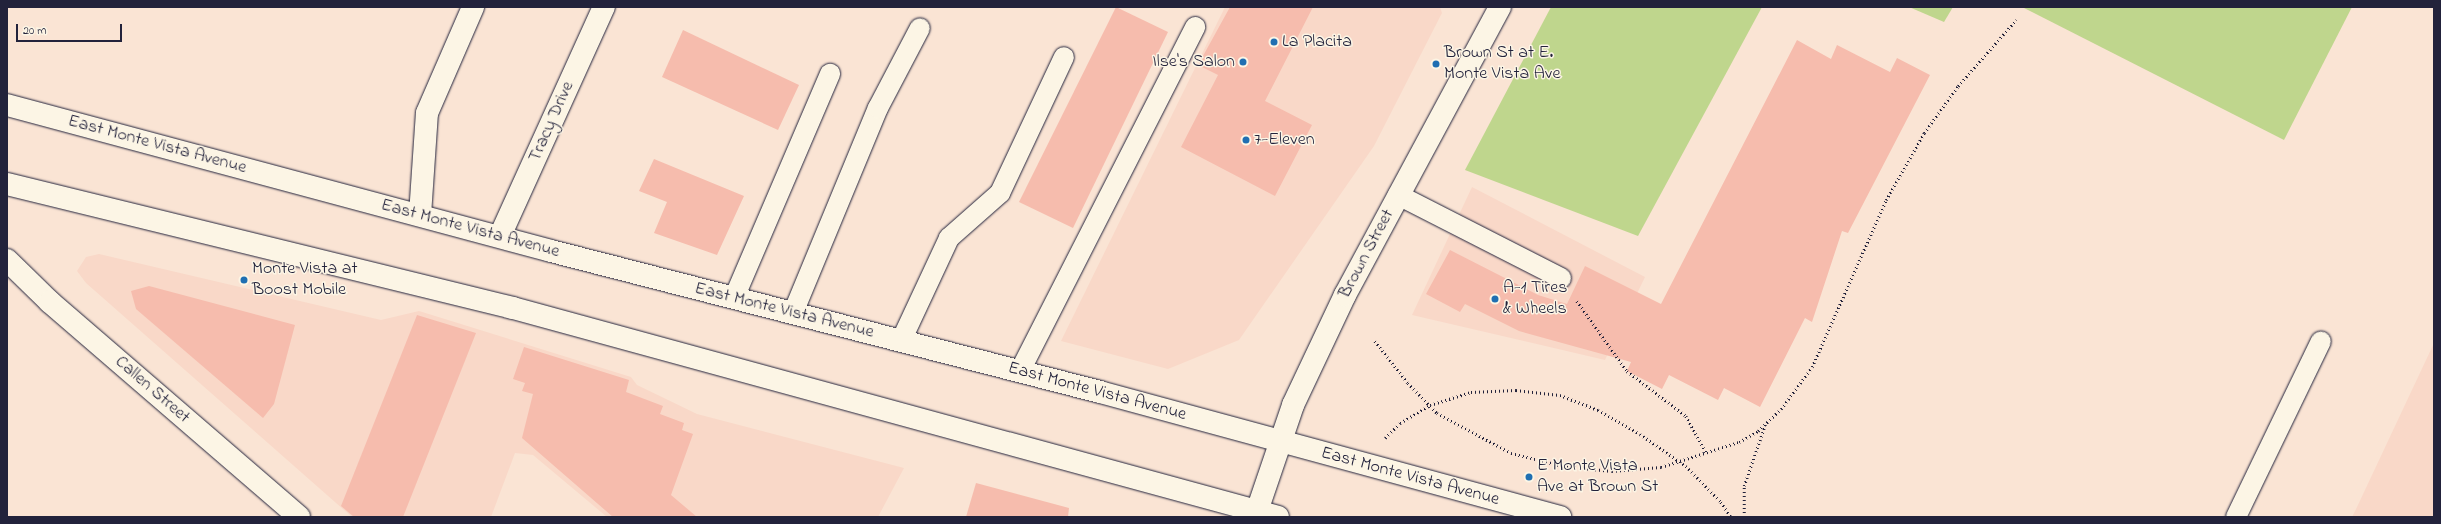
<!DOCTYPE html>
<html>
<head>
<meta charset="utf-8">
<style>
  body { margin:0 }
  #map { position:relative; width:2441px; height:524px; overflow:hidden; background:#fae4d4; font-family:"Indie Flower",sans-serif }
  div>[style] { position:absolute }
  .built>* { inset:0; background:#f9d8c8 }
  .green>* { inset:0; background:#bfd68d }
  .building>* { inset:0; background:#f6bcad }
  .path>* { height:2.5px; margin-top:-1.25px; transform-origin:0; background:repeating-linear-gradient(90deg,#22223b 0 1px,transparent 0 4px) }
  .roads { filter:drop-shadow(0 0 1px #22223b) drop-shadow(0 0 1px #22223b) }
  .service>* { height:20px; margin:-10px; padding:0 10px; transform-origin:10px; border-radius:10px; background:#fcf5e5 }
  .minor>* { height:22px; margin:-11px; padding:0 11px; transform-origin:11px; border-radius:11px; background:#fcf5e5 }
  .tertiary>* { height:22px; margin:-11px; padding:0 11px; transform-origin:11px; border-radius:11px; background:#fcf5e5 }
  .secondary>* { height:22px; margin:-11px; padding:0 11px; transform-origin:11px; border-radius:11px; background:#fcf5e5 }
  .dots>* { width:11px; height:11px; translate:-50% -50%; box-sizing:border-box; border:2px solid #fcf5e5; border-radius:50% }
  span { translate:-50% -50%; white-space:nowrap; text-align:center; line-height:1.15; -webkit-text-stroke:3px #fcf5e5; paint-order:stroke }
  .poi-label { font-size:18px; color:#22223b }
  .left { translate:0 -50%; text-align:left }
  .right { translate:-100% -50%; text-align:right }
  .street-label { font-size:18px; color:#22223b }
  .frame { position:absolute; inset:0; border:8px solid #22223b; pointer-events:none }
  .scale { position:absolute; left:16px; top:24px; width:106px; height:18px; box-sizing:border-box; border:2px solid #22223b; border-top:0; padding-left:5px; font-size:12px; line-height:14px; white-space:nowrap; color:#22223b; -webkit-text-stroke:3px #fcf5e5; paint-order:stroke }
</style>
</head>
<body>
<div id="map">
  <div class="built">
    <div style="clip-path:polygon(1225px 7px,1440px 7px,1442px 13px,1374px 146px,1239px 340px,1168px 369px,1061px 341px)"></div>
    <div style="clip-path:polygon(1472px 187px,1645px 277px,1605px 360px,1412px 315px)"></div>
    <div style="clip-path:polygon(99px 254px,381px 320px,419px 311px,631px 377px,637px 385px,697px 414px,904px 468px,878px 517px,607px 517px,533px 455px,515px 453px,491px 517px,352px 517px,86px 283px,77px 271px,86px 257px)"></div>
    <div style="clip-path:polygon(2434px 343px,2434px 517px,2352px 517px,2357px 507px)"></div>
  </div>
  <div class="green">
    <div style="clip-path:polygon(1551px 7px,1762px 7px,1638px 236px,1465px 170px)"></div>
    <div style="clip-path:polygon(1909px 7px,1953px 7px,1944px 22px)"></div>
    <div style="clip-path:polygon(2022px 7px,2352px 7px,2284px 140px)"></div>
  </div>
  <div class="building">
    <div style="clip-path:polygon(1116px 7px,1168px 32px,1073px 228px,1019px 202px)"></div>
    <div style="clip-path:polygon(1230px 7px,1313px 7px,1265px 101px,1312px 125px,1275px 196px,1181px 147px,1218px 75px,1198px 65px)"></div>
    <div style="clip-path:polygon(683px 30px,799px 85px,778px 130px,662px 77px)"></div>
    <div style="clip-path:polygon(1797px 40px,1831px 59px,1837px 45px,1890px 72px,1897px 58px,1930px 75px,1848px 233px,1842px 231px,1812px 322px,1805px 318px,1760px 407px,1724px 388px,1718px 400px,1669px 375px,1662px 389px,1627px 371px,1631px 362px,1519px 331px,1465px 304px,1460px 312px,1426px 294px,1450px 250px,1538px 295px,1567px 304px,1585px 266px,1661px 304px)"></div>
    <div style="clip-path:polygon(654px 159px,744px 196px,717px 255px,654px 233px,667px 202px,639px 191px)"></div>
    <div style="clip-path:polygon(149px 286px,295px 325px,274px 404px,263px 418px,136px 309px,131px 291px)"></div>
    <div style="clip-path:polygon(417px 315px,476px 333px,403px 517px,354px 517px,341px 506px)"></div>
    <div style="clip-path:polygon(524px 347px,629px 380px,626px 392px,663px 406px,660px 414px,684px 423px,682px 430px,693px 434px,671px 495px,697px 517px,613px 517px,522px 438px,533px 394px,522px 391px,525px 383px,513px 379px)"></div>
    <div style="clip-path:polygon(976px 483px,1069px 508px,1068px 517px,966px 517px)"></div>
  </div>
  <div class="path">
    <div style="left:1577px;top:301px;width:86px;rotate:54.5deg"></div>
    <div style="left:1627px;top:371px;width:74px;rotate:37.3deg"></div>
    <div style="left:1686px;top:416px;width:43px;rotate:61.1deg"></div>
    <div style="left:1375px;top:341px;width:53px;rotate:51.8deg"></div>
    <div style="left:1408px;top:383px;width:42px;rotate:46deg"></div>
    <div style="left:1437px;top:413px;width:84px;rotate:28.4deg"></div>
    <div style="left:1511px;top:453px;width:54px;rotate:14deg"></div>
    <div style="left:1563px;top:466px;width:49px;rotate:5.8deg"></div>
    <div style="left:1612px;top:471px;width:49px;rotate:-4.7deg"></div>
    <div style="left:1661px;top:467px;width:82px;rotate:-17.8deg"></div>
    <div style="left:1739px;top:442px;width:22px;rotate:-30deg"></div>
    <div style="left:1758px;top:431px;width:32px;rotate:-44deg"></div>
    <div style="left:1781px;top:409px;width:52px;rotate:-53.6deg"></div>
    <div style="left:1812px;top:367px;width:183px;rotate:-66.1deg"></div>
    <div style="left:1886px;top:200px;width:77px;rotate:-60.4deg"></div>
    <div style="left:1924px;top:133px;width:58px;rotate:-54.1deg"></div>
    <div style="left:1958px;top:86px;width:88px;rotate:-48.7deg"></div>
    <div style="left:1385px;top:438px;width:21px;rotate:-45deg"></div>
    <div style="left:1400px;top:423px;width:35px;rotate:-31deg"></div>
    <div style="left:1430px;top:405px;width:43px;rotate:-17.6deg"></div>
    <div style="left:1471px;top:392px;width:45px;rotate:-2.5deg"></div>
    <div style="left:1516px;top:390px;width:44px;rotate:6.5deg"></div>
    <div style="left:1560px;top:395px;width:41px;rotate:21.5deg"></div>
    <div style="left:1598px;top:410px;width:48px;rotate:29.7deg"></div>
    <div style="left:1640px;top:434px;width:56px;rotate:34.8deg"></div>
    <div style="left:1686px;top:466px;width:50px;rotate:45.8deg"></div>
    <div style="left:1721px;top:502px;width:18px;rotate:56deg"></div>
    <div style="left:1744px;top:517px;width:31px;rotate:-90deg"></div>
    <div style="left:1744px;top:486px;width:65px;rotate:-71deg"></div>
  </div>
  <div class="roads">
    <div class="service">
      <div style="left:1398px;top:195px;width:183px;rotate:27deg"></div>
      <div style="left:734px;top:298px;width:244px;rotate:-66.8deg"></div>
      <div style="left:793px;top:313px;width:222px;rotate:-67.5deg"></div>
      <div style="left:878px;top:108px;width:90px;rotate:-62.3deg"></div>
      <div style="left:901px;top:341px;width:114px;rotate:-65deg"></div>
      <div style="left:949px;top:238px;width:68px;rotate:-41.4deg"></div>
      <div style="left:1000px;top:193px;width:150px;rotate:-64.8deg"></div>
      <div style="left:1020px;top:371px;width:386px;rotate:-63deg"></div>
      <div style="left:2236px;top:517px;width:195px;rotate:-64.2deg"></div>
    </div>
    <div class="minor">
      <div style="left:420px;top:215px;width:102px;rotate:-86.1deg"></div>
      <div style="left:427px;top:113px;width:116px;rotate:-66.5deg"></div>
      <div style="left:500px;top:236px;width:252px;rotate:-65.6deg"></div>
      <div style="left:7px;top:260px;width:60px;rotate:44.3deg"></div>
      <div style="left:50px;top:302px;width:329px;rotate:40.8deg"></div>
    </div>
    <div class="tertiary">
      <div style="left:1257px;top:511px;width:112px;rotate:-71.2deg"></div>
      <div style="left:1293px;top:405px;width:122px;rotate:-64.7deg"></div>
      <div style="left:1345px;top:295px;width:327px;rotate:-61.7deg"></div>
    </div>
    <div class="secondary">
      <div style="left:7px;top:105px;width:563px;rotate:15.02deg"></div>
      <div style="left:551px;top:251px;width:567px;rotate:14.4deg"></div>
      <div style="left:1100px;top:392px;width:477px;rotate:15.2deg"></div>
      <div style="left:7px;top:184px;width:521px;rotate:13.77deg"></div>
      <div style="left:513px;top:308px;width:793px;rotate:15.28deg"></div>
    </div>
  </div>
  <div class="dots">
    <div style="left:1274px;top:42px;background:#1f6fb2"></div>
    <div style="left:1243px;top:62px;background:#1f6fb2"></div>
    <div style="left:1436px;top:64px;background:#1f6fb2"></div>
    <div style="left:1246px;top:140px;background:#1f6fb2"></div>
    <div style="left:244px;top:280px;background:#1f6fb2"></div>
    <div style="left:1495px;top:299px;background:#1f6fb2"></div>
    <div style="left:1529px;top:477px;background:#1f6fb2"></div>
  </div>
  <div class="poi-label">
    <span class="left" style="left:1282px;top:42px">La Placita</span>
    <span class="left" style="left:1444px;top:64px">Brown St at E.<br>Monte Vista Ave</span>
    <span class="right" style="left:1235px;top:62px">Ilse's Salon</span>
    <span class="left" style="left:1254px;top:140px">7-Eleven</span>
    <span class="left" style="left:252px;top:280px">Monte Vista at<br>Boost Mobile</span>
    <span class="left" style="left:1503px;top:299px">A-1 Tires<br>&amp; Wheels</span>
    <span class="left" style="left:1537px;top:477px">E Monte Vista<br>Ave at Brown St</span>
  </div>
  <div class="street-label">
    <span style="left:552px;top:122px;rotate:-66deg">Tracy Drive</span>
    <span style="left:157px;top:145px;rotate:15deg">East Monte Vista Avenue</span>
    <span style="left:470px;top:229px;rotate:15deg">East Monte Vista Avenue</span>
    <span style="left:1367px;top:254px;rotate:-62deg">Brown Street</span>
    <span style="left:784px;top:311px;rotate:14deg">East Monte Vista Avenue</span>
    <span style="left:152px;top:390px;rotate:41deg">Callen Street</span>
    <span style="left:1097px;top:392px;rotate:15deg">East Monte Vista Avenue</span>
    <span style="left:1410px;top:477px;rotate:15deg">East Monte Vista Avenue</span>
  </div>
  <div class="frame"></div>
  <div class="scale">20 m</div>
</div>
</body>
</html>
